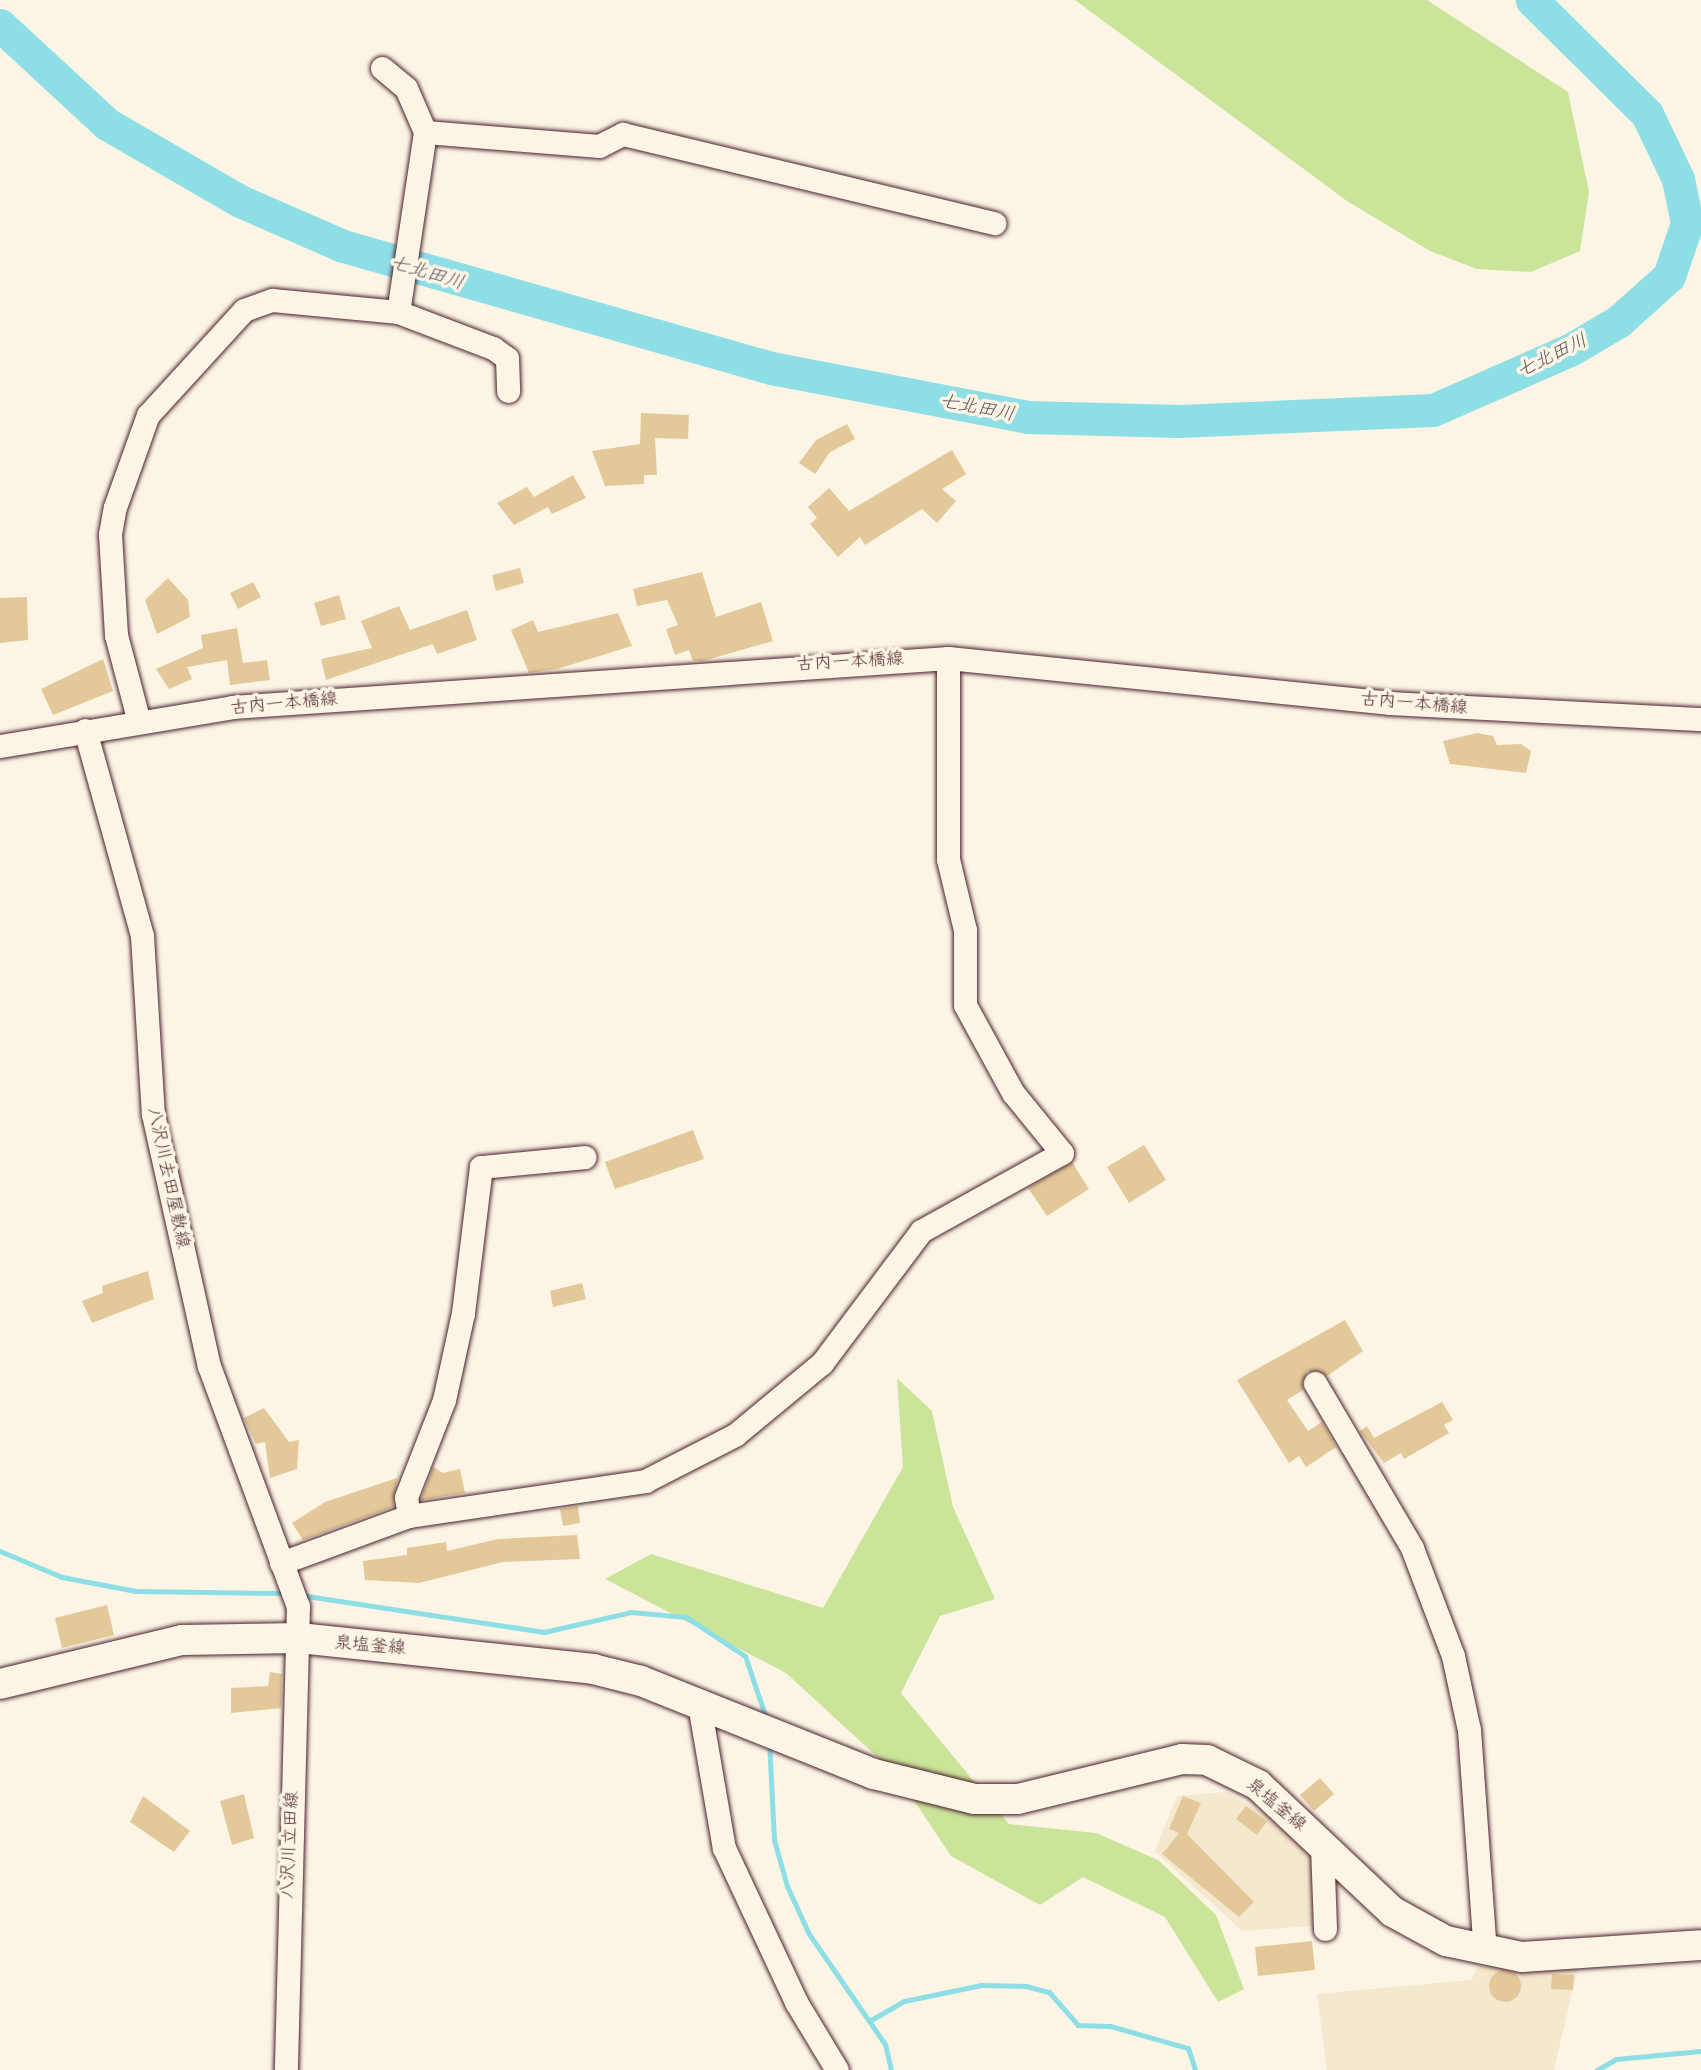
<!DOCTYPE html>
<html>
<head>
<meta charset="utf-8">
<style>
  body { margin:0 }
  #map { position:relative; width:1701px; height:2070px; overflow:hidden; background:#fcf5e5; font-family:Pangolin,"Klee One",sans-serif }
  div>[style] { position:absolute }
  .built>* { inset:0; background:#f4e8ce }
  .green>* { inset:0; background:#cae49a }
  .stream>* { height:5px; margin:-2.5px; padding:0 2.5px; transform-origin:2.5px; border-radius:2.5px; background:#8ddee5 }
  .river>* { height:33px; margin:-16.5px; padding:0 16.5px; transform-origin:16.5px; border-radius:16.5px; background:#8ddee5 }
  .building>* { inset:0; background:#e3c999 }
  .round { border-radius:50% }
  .roads { filter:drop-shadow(0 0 2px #4a1f2b) drop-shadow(0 0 2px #4a1f2b) }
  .minor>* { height:23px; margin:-11.5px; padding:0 11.5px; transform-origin:11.5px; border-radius:11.5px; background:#fcf5e5 }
  .major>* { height:30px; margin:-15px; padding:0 15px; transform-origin:15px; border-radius:15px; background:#fcf5e5 }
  span { translate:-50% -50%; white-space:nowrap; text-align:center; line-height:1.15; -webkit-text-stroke:7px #fcf5e5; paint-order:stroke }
  .street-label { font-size:18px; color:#4a1f2b }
  .water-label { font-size:19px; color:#5b4f5a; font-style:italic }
</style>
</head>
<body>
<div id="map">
  <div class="built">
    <div style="clip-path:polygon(1226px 1792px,1288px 1827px,1314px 1850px,1312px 1926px,1242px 1931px,1155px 1851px,1177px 1796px)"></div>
    <div style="clip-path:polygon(1478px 1966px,1578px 1967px,1554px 2070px,1327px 2070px,1317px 1994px,1471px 1980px)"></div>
  </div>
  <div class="green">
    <div style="clip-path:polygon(1075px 0,1427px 0,1568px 92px,1589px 192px,1580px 251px,1531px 272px,1477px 269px,1430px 251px,1347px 201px)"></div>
    <div style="clip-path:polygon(897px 1378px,932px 1411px,953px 1507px,995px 1599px,940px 1616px,901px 1693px,1009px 1824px,1096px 1833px,1158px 1860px,1216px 1915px,1244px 1989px,1218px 2002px,1165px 1917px,1083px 1877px,1040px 1905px,951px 1856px,897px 1775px,786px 1673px,605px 1579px,651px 1554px,823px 1608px,903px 1467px)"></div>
  </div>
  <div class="stream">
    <div style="left:0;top:1551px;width:67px;rotate:22.8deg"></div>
    <div style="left:62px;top:1577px;width:75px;rotate:10.7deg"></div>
    <div style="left:136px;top:1591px;width:151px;rotate:0.8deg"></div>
    <div style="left:300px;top:1595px;width:247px;rotate:8.6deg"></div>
    <div style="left:544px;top:1632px;width:89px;rotate:-12.9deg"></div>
    <div style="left:631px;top:1612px;width:55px;rotate:5.2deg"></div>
    <div style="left:686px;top:1617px;width:71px;rotate:33.5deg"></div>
    <div style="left:745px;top:1656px;width:69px;rotate:71.3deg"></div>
    <div style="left:769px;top:1741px;width:99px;rotate:87.1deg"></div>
    <div style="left:774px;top:1840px;width:48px;rotate:74.2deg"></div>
    <div style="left:787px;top:1886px;width:53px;rotate:65.4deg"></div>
    <div style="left:809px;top:1934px;width:134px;rotate:55.4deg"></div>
    <div style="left:885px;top:2044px;width:27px;rotate:77deg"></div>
    <div style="left:871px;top:2020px;width:38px;rotate:-30deg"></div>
    <div style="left:904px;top:2001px;width:79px;rotate:-11.7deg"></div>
    <div style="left:981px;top:1985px;width:45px;rotate:1.3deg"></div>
    <div style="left:1026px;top:1986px;width:24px;rotate:15deg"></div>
    <div style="left:1049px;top:1992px;width:44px;rotate:48.7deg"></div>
    <div style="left:1078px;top:2025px;width:32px;rotate:2deg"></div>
    <div style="left:1110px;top:2026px;width:81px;rotate:15.8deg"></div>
    <div style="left:1188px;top:2048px;width:23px;rotate:72deg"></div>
    <div style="left:1597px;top:2070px;width:22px;rotate:-30deg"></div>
    <div style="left:1616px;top:2059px;width:85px;rotate:-5.4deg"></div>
  </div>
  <div class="river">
    <div style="left:0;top:25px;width:146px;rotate:42.8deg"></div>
    <div style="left:107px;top:124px;width:154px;rotate:30.1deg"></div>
    <div style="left:240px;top:201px;width:112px;rotate:23.6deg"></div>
    <div style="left:343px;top:246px;width:445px;rotate:15.9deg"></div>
    <div style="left:771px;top:368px;width:261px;rotate:10.8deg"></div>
    <div style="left:1027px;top:417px;width:152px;rotate:1.5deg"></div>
    <div style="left:1179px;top:421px;width:254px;rotate:-2.5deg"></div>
    <div style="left:1433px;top:410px;width:150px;rotate:-23.7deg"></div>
    <div style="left:1570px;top:350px;width:57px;rotate:-30.6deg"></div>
    <div style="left:1619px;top:321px;width:67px;rotate:-42deg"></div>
    <div style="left:1669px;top:276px;width:56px;rotate:-71.2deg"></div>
    <div style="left:1687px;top:223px;width:45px;rotate:-101.6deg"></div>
    <div style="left:1678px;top:179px;width:72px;rotate:-115.5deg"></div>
    <div style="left:1647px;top:114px;width:162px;rotate:-135.3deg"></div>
  </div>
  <div class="building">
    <div style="clip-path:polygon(641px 413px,689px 415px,688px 439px,655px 438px,657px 475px,644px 475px,644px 484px,605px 486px,592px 451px,640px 444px)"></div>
    <div style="clip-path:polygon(847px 424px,855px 439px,830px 452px,815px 474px,799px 463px,816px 440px)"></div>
    <div style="clip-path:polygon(952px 450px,966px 474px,942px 489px,956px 501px,937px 523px,922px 509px,865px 545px,860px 537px,838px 557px,810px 524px,817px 518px,808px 507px,829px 488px,849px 511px)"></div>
    <div style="clip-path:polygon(573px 475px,586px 498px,552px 514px,548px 507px,514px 525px,497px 503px,527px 487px,534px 497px)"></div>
    <div style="clip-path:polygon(520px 568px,524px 583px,496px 591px,492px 575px)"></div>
    <div style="clip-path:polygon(702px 572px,716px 617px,761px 602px,773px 641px,703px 661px,693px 661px,689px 650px,675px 655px,666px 629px,678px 625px,667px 600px,637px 606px,633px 589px)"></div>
    <div style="clip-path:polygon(168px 578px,188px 600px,190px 617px,157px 634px,145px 600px)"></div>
    <div style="clip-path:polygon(253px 582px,261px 597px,238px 609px,230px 593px)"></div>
    <div style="clip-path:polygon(339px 595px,346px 619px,321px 626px,314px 603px)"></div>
    <div style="clip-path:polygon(27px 597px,28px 640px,0 643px,0 598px)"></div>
    <div style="clip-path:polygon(399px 606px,410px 630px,467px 610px,477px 640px,437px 654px,433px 644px,326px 680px,321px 659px,372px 648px,361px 621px)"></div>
    <div style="clip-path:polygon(618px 613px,632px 646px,557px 669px,529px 673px,511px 630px,533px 620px,538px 632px)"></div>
    <div style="clip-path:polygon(237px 628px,243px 663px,267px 660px,270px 680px,230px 685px,227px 660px,187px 667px,192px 679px,169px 689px,156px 669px,203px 648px,201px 635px)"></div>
    <div style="clip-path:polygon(103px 659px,113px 691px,53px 715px,41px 689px)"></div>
    <div style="clip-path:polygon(1477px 733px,1493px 736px,1497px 745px,1521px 744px,1531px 751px,1526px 773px,1450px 764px,1443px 741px)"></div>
    <div style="clip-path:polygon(693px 1130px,704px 1159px,615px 1189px,605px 1162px)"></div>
    <div style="clip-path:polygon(1144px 1145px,1166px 1180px,1129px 1203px,1107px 1167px)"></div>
    <div style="clip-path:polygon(1072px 1162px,1089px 1189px,1047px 1216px,1028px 1188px)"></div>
    <div style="clip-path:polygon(148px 1271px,154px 1299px,92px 1323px,82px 1301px,103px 1293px,102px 1286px)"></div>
    <div style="clip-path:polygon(582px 1283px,586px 1299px,553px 1307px,550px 1291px)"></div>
    <div style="clip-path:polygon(1345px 1320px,1363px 1351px,1327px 1376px,1307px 1371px,1303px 1390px,1287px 1400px,1308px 1431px,1322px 1422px,1336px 1447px,1306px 1467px,1299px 1456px,1289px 1463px,1237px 1380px)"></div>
    <div style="clip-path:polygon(1442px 1402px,1453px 1420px,1444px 1425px,1449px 1433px,1404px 1459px,1401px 1453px,1384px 1463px,1360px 1431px,1367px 1426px,1374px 1438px)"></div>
    <div style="clip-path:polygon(264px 1408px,289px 1442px,299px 1440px,297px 1469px,270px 1478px,265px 1442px,256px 1444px,244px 1418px)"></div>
    <div style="clip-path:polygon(400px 1462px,393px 1507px,303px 1540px,292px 1523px,325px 1502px,397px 1478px)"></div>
    <div style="clip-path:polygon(433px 1467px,443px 1473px,460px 1469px,465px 1493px,421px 1500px)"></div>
    <div style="clip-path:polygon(578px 1506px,580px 1523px,563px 1526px,560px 1509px)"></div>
    <div style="clip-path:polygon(577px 1535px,580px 1559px,503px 1562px,419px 1583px,365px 1580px,363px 1561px,407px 1555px,407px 1548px,446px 1542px,447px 1551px,498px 1539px)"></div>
    <div style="clip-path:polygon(107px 1605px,114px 1635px,62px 1648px,55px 1618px)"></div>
    <div style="clip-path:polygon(270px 1672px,282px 1674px,281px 1708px,231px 1713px,231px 1688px,268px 1686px)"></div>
    <div style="clip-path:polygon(1320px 1778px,1334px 1794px,1314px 1811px,1300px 1795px)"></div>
    <div style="clip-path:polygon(244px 1794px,254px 1838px,232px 1845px,220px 1801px)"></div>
    <div style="clip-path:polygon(143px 1796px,190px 1831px,174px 1852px,130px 1822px)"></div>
    <div style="clip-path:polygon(1183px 1796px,1201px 1803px,1187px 1834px,1254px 1902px,1239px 1917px,1162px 1854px,1179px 1833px,1169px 1829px)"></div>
    <div style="clip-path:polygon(1246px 1806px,1267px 1821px,1257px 1835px,1236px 1819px)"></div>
    <div style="clip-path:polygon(1312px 1941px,1315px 1970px,1258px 1976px,1255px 1947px)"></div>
    <div class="round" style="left:1489px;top:1970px;width:32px;height:32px"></div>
    <div style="clip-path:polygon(1552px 1974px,1574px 1975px,1573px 1990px,1551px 1989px)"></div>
  </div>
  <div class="roads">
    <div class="minor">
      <div style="left:382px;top:68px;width:31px;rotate:40deg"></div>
      <div style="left:406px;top:88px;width:48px;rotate:66.6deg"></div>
      <div style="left:425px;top:132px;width:182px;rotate:98.5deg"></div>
      <div style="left:425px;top:132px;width:175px;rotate:4.6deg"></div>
      <div style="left:599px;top:146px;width:27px;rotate:-27deg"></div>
      <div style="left:623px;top:134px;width:382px;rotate:13.5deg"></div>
      <div style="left:139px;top:722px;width:90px;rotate:-104.8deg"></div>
      <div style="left:116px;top:635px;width:101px;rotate:-93.4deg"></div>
      <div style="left:110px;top:534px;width:27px;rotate:-80deg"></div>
      <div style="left:115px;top:507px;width:98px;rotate:-70.3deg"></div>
      <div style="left:148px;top:415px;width:142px;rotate:-47.6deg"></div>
      <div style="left:244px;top:310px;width:30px;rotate:-20deg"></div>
      <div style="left:272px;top:300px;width:127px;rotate:5.4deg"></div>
      <div style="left:398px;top:312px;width:102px;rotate:20.8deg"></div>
      <div style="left:493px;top:348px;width:17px;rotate:36deg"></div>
      <div style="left:507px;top:358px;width:33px;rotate:88deg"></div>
      <div style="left:85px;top:730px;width:214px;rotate:74.5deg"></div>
      <div style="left:142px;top:936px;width:178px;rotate:86.5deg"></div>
      <div style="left:153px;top:1114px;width:258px;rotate:77.5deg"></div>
      <div style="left:209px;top:1366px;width:256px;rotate:69.7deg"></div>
      <div style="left:298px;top:1606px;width:464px;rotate:91.5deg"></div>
      <div style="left:0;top:746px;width:235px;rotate:-9.5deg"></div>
      <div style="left:232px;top:707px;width:718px;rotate:-3.91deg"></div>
      <div style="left:948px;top:658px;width:445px;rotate:5.8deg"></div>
      <div style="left:1391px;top:703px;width:310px;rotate:3deg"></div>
      <div style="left:1315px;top:1383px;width:191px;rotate:59.5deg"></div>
      <div style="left:1412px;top:1548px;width:116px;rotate:69.2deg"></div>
      <div style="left:1453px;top:1656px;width:76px;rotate:77.8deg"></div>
      <div style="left:1469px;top:1730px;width:222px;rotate:85.9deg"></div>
      <div style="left:409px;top:1516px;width:19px;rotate:-99deg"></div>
      <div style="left:406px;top:1497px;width:104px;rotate:-68.6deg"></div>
      <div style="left:444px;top:1400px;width:89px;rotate:-77.7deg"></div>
      <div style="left:463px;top:1313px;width:147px;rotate:-83deg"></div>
      <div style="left:481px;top:1167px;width:104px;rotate:-5.5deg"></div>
      <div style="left:281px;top:1563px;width:136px;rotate:-20.2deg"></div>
      <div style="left:409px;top:1516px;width:239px;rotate:-8.4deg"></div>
      <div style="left:645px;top:1481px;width:101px;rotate:-27.1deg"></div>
      <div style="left:735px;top:1435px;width:113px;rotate:-39.6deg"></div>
      <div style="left:822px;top:1363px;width:165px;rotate:-53.1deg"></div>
      <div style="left:921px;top:1231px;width:161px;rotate:-29deg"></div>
      <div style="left:1062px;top:1153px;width:77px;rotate:-129.2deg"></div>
      <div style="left:1013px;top:1093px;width:100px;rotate:-118.6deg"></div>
      <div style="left:965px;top:1005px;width:75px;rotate:-90deg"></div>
      <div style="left:965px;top:930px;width:73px;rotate:-103.5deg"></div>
      <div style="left:948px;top:859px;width:201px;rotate:-90deg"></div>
      <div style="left:699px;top:1704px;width:146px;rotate:80.2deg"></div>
      <div style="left:724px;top:1848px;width:170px;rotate:64.9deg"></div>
      <div style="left:796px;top:2002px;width:79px;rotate:58.9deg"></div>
      <div style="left:1322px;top:1846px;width:83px;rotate:87.9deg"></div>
    </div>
    <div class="major">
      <div style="left:0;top:1684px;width:187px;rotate:-13.6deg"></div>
      <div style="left:182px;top:1640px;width:117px;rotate:-1deg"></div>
      <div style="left:299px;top:1638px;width:296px;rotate:6deg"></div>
      <div style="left:593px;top:1669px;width:49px;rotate:14deg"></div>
      <div style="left:641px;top:1681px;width:251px;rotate:21.8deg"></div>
      <div style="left:874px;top:1774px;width:103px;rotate:14deg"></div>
      <div style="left:974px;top:1799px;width:44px"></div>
      <div style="left:1018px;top:1799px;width:169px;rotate:-13.7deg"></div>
      <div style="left:1182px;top:1759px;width:25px;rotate:2deg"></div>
      <div style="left:1207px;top:1760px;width:57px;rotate:26.1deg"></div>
      <div style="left:1258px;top:1785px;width:185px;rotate:43.3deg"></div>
      <div style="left:1393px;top:1912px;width:60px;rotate:28.7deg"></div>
      <div style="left:1446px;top:1941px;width:78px;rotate:11.9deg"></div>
      <div style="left:1522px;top:1957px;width:179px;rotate:-3.8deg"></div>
    </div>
  </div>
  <div class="street-label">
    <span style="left:850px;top:662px;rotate:-3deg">古内一本橋線</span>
    <span style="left:284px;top:704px;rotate:-5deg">古内一本橋線</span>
    <span style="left:1414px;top:704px;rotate:5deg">古内一本橋線</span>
    <span style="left:168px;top:1178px;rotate:78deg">八沢川去田屋敷線</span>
    <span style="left:370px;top:1646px;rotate:5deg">泉塩釜線</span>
    <span style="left:1276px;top:1805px;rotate:40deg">泉塩釜線</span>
    <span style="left:290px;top:1845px;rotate:-87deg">八沢川立田線</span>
  </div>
  <div class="water-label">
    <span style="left:427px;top:273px;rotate:17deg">七北田川</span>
    <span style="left:1552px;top:356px;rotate:-26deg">七北田川</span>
    <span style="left:977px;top:408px;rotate:11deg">七北田川</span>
  </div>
</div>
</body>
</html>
